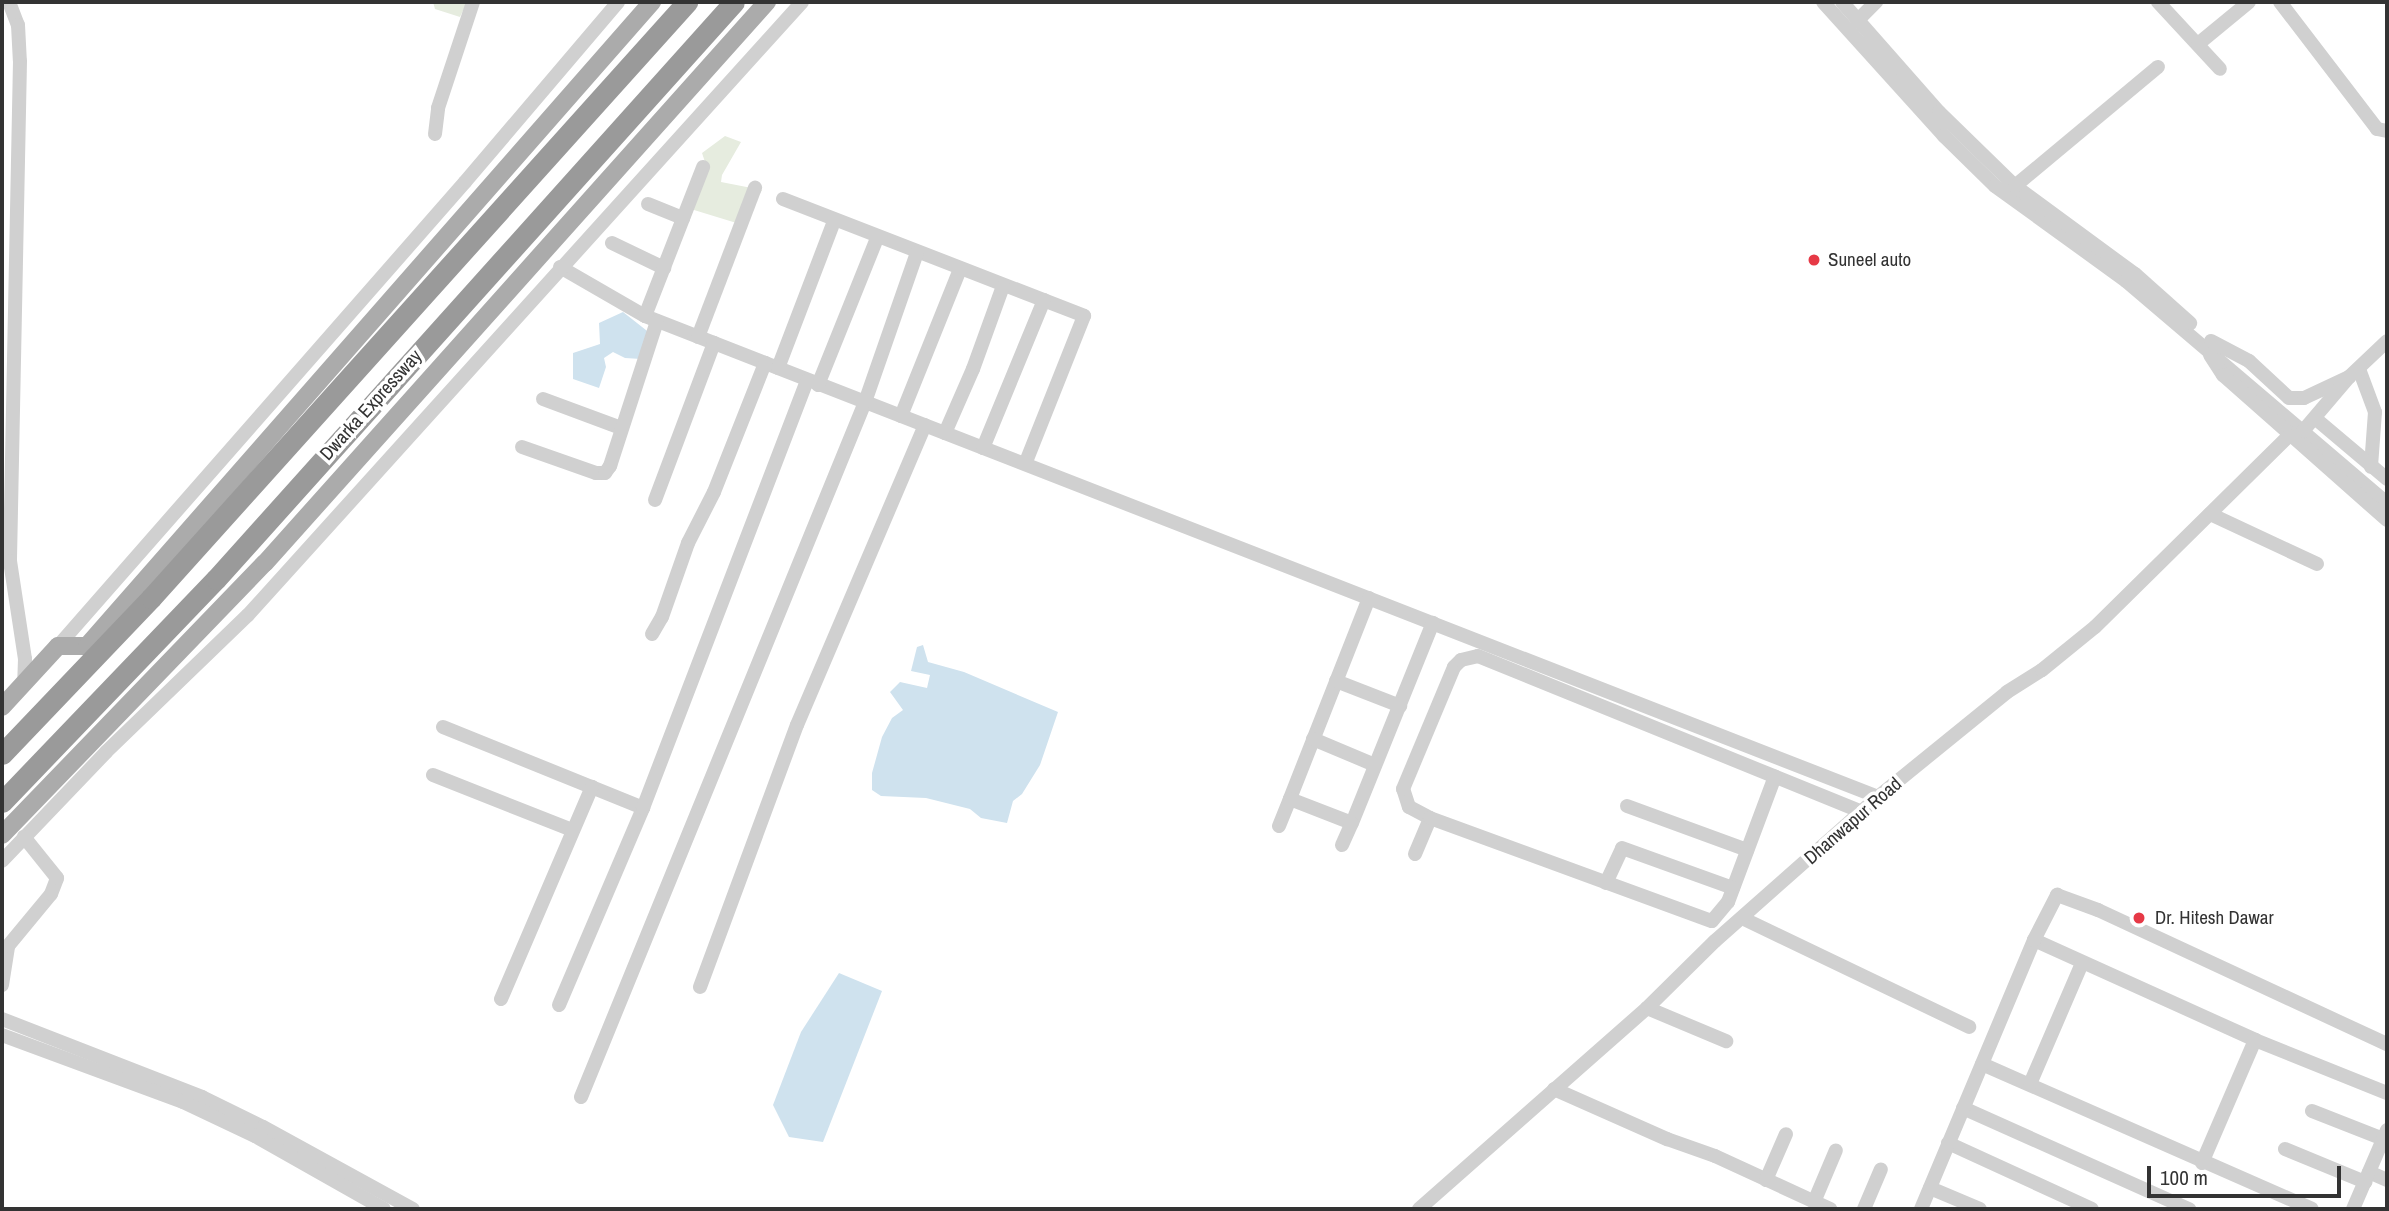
<!DOCTYPE html>
<html>
<head>
<meta charset="utf-8">
<style>
  body { margin:0 }
  #map { position:relative; width:2389px; height:1211px; overflow:hidden; background:#fff; font-family:"Archivo Narrow",sans-serif }
  div>[style] { position:absolute }
  .green>* { inset:0; background:#e6ecdf }
  .water>* { inset:0; background:#cfe2ee }
  .minor>* { height:14px; margin:-7px; padding:0 7px; transform-origin:7px; border-radius:7px; background:#d0d0d0 }
  .major>* { height:18px; margin:-9px; padding:0 9px; transform-origin:9px; border-radius:9px; background:#ababab }
  .highway>* { height:21px; margin:-10.5px; padding:0 10.5px; transform-origin:10.5px; border-radius:10.5px; background:#9a9a9a }
  .dots>* { width:19px; height:19px; translate:-50% -50%; box-sizing:border-box; border:4px solid #fff; border-radius:50% }
  span { translate:-50% -50%; white-space:nowrap; text-align:center; line-height:1.15; -webkit-text-stroke:7px #fff; paint-order:stroke }
  .poi-label { font-size:19px; color:#333 }
  .left { translate:0 -50%; text-align:left }
  .street-label { font-size:19px; color:#333 }
  .frame { position:absolute; inset:0; border:4px solid #333; pointer-events:none }
  .scale { position:absolute; left:2147px; top:1166px; width:194px; height:32px; box-sizing:border-box; border:4px solid #333; border-top:0; padding-left:9px; font-size:21px; line-height:24px; white-space:nowrap; color:#333; -webkit-text-stroke:5px #fff; paint-order:stroke }
</style>
</head>
<body>
<div id="map">
  <div class="green">
    <div style="clip-path:polygon(433px 2px,467px 2px,460px 17px,435px 9px)"></div>
    <div style="clip-path:polygon(725px 136px,741px 142px,722px 175px,721px 182px,762px 190px,743px 225px,694px 210px,692px 202px,706px 165px,702px 153px)"></div>
  </div>
  <div class="water">
    <div style="clip-path:polygon(623px 312px,651px 334px,641px 359px,625px 358px,613px 352px,604px 358px,606px 367px,599px 388px,573px 379px,573px 353px,600px 344px,599px 323px)"></div>
    <div style="clip-path:polygon(923px 645px,928px 662px,964px 672px,1058px 712px,1040px 765px,1022px 794px,1013px 801px,1007px 823px,981px 818px,970px 809px,926px 798px,881px 796px,872px 790px,872px 773px,882px 737px,892px 718px,903px 710px,890px 692px,900px 682px,927px 688px,930px 675px,911px 671px,917px 647px)"></div>
    <div style="clip-path:polygon(839px 973px,882px 991px,823px 1142px,789px 1137px,773px 1105px,801px 1032px)"></div>
  </div>
  <div class="minor">
    <div style="left:9px;top:2px;width:25px;rotate:69deg"></div>
    <div style="left:18px;top:25px;width:36px;rotate:87deg"></div>
    <div style="left:20px;top:61px;width:500px;rotate:91.15deg"></div>
    <div style="left:10px;top:561px;width:99px;rotate:81.3deg"></div>
    <div style="left:25px;top:659px;width:24px;rotate:92deg"></div>
    <div style="left:1823px;top:2px;width:181px;rotate:47.9deg"></div>
    <div style="left:1944px;top:136px;width:71px;rotate:44.4deg"></div>
    <div style="left:1995px;top:186px;width:162px;rotate:35.9deg"></div>
    <div style="left:2126px;top:281px;width:343px;rotate:40.4deg"></div>
    <div style="left:1842px;top:2px;width:147px;rotate:48.6deg"></div>
    <div style="left:1939px;top:112px;width:106px;rotate:44.2deg"></div>
    <div style="left:2015px;top:186px;width:149px;rotate:36.3deg"></div>
    <div style="left:2135px;top:274px;width:74px;rotate:41.7deg"></div>
    <div style="left:2158px;top:2px;width:91px;rotate:47.2deg"></div>
    <div style="left:2280px;top:2px;width:160px;rotate:52.6deg"></div>
    <div style="left:2377px;top:129px;width:10px;rotate:11deg"></div>
    <div style="left:1857px;top:21px;width:27px;rotate:-45deg"></div>
    <div style="left:2198px;top:44px;width:66px;rotate:-39.5deg"></div>
    <div style="left:435px;top:134px;width:26px;rotate:-83deg"></div>
    <div style="left:438px;top:108px;width:112px;rotate:-71.7deg"></div>
    <div style="left:2015px;top:186px;width:186px;rotate:-39.8deg"></div>
    <div style="left:783px;top:199px;width:323px;rotate:21.2deg"></div>
    <div style="left:1084px;top:316px;width:159px;rotate:111.7deg"></div>
    <div style="left:648px;top:204px;width:38px;rotate:22deg"></div>
    <div style="left:612px;top:243px;width:58px;rotate:25.7deg"></div>
    <div style="left:560px;top:267px;width:98px;rotate:30deg"></div>
    <div style="left:645px;top:316px;width:1323px;rotate:21.31deg"></div>
    <div style="left:645px;top:316px;width:160px;rotate:-68.7deg"></div>
    <div style="left:698px;top:337px;width:160px;rotate:-69.1deg"></div>
    <div style="left:2211px;top:341px;width:43px;rotate:27.8deg"></div>
    <div style="left:2249px;top:361px;width:54px;rotate:42.8deg"></div>
    <div style="left:2289px;top:398px;width:15px"></div>
    <div style="left:2304px;top:398px;width:50px;rotate:-25deg"></div>
    <div style="left:2210px;top:355px;width:24px;rotate:57deg"></div>
    <div style="left:2223px;top:375px;width:219px;rotate:41.5deg"></div>
    <div style="left:778px;top:368px;width:157px;rotate:-69.1deg"></div>
    <div style="left:2359px;top:369px;width:46px;rotate:69.6deg"></div>
    <div style="left:2375px;top:412px;width:55px;rotate:94.2deg"></div>
    <div style="left:818px;top:385px;width:158px;rotate:-68.1deg"></div>
    <div style="left:543px;top:399px;width:83px;rotate:20.4deg"></div>
    <div style="left:901px;top:416px;width:158px;rotate:-68.1deg"></div>
    <div style="left:2316px;top:419px;width:93px;rotate:40.2deg"></div>
    <div style="left:2303px;top:431px;width:71px;rotate:-49.6deg"></div>
    <div style="left:2349px;top:377px;width:52px;rotate:-43.5deg"></div>
    <div style="left:945px;top:433px;width:70px;rotate:-66.4deg"></div>
    <div style="left:973px;top:369px;width:88px;rotate:-70.1deg"></div>
    <div style="left:522px;top:447px;width:78px;rotate:19.4deg"></div>
    <div style="left:596px;top:473px;width:9px"></div>
    <div style="left:605px;top:473px;width:9px;rotate:-54deg"></div>
    <div style="left:610px;top:466px;width:152px;rotate:-72deg"></div>
    <div style="left:983px;top:448px;width:160px;rotate:-67.6deg"></div>
    <div style="left:655px;top:500px;width:168px;rotate:-69.4deg"></div>
    <div style="left:2210px;top:514px;width:118px;rotate:25deg"></div>
    <div style="left:1369px;top:598px;width:216px;rotate:111.5deg"></div>
    <div style="left:1290px;top:799px;width:66px;rotate:21.2deg"></div>
    <div style="left:1352px;top:823px;width:216px;rotate:-68deg"></div>
    <div style="left:652px;top:634px;width:20px;rotate:-60deg"></div>
    <div style="left:662px;top:617px;width:78px;rotate:-70.6deg"></div>
    <div style="left:688px;top:543px;width:57px;rotate:-63deg"></div>
    <div style="left:714px;top:492px;width:139px;rotate:-68.4deg"></div>
    <div style="left:58px;top:646px;width:617px;rotate:-48.74deg"></div>
    <div style="left:465px;top:182px;width:236px;rotate:-49.6deg"></div>
    <div style="left:1336px;top:681px;width:69px;rotate:21.3deg"></div>
    <div style="left:443px;top:727px;width:216px;rotate:22deg"></div>
    <div style="left:1313px;top:739px;width:67px;rotate:22.8deg"></div>
    <div style="left:433px;top:775px;width:149px;rotate:21.6deg"></div>
    <div style="left:1627px;top:806px;width:128px;rotate:20.1deg"></div>
    <div style="left:1430px;top:818px;width:24px;rotate:-152deg"></div>
    <div style="left:1409px;top:807px;width:19px;rotate:-108deg"></div>
    <div style="left:1403px;top:789px;width:132px;rotate:-67.3deg"></div>
    <div style="left:1454px;top:667px;width:10px;rotate:-45deg"></div>
    <div style="left:1461px;top:660px;width:17px;rotate:-13deg"></div>
    <div style="left:1478px;top:656px;width:414px;rotate:22.1deg"></div>
    <div style="left:1279px;top:826px;width:29px;rotate:-68deg"></div>
    <div style="left:1342px;top:845px;width:24px;rotate:-66deg"></div>
    <div style="left:1415px;top:854px;width:39px;rotate:-67deg"></div>
    <div style="left:1430px;top:818px;width:300px;rotate:20.1deg"></div>
    <div style="left:1712px;top:921px;width:25px;rotate:-50deg"></div>
    <div style="left:1728px;top:902px;width:134px;rotate:-69.5deg"></div>
    <div style="left:2px;top:861px;width:151px;rotate:-46.3deg"></div>
    <div style="left:106px;top:752px;width:197px;rotate:-44deg"></div>
    <div style="left:248px;top:615px;width:826px;rotate:-47.89deg"></div>
    <div style="left:1606px;top:883px;width:38px;rotate:-65deg"></div>
    <div style="left:1622px;top:848px;width:118px;rotate:19.8deg"></div>
    <div style="left:1742px;top:918px;width:252px;rotate:25.6deg"></div>
    <div style="left:2034px;top:940px;width:243px;rotate:24.3deg"></div>
    <div style="left:2255px;top:1040px;width:142px;rotate:21.9deg"></div>
    <div style="left:2px;top:985px;width:39px;rotate:-81deg"></div>
    <div style="left:8px;top:946px;width:67px;rotate:-50.4deg"></div>
    <div style="left:51px;top:894px;width:17px;rotate:-69deg"></div>
    <div style="left:57px;top:878px;width:53px;rotate:-128.8deg"></div>
    <div style="left:700px;top:987px;width:279px;rotate:-69.7deg"></div>
    <div style="left:797px;top:725px;width:326px;rotate:-66.9deg"></div>
    <div style="left:501px;top:999px;width:231px;rotate:-66.8deg"></div>
    <div style="left:559px;top:1005px;width:214px;rotate:-66.9deg"></div>
    <div style="left:643px;top:808px;width:457px;rotate:-69deg"></div>
    <div style="left:1647px;top:1008px;width:86px;rotate:22.7deg"></div>
    <div style="left:2px;top:1019px;width:215px;rotate:21.3deg"></div>
    <div style="left:202px;top:1097px;width:68px;rotate:26.2deg"></div>
    <div style="left:263px;top:1127px;width:171px;rotate:28.7deg"></div>
    <div style="left:2px;top:1035px;width:193px;rotate:20.3deg"></div>
    <div style="left:183px;top:1102px;width:80px;rotate:25.3deg"></div>
    <div style="left:255px;top:1136px;width:148px;rotate:29.5deg"></div>
    <div style="left:1982px;top:1064px;width:360px;rotate:23.7deg"></div>
    <div style="left:2030px;top:1084px;width:132px;rotate:-66.7deg"></div>
    <div style="left:1554px;top:1089px;width:124px;rotate:23.9deg"></div>
    <div style="left:1667px;top:1139px;width:51px;rotate:19.5deg"></div>
    <div style="left:1715px;top:1156px;width:127px;rotate:24.7deg"></div>
    <div style="left:581px;top:1097px;width:751px;rotate:-67.77deg"></div>
    <div style="left:865px;top:402px;width:158px;rotate:-70.8deg"></div>
    <div style="left:1963px;top:1108px;width:248px;rotate:24.1deg"></div>
    <div style="left:2312px;top:1111px;width:76px;rotate:21.5deg"></div>
    <div style="left:1948px;top:1143px;width:158px;rotate:24.6deg"></div>
    <div style="left:2285px;top:1149px;width:87px;rotate:22.4deg"></div>
    <div style="left:2202px;top:1163px;width:134px;rotate:-66.7deg"></div>
    <div style="left:2369px;top:1172px;width:20px;rotate:24deg"></div>
    <div style="left:1766px;top:1180px;width:50px;rotate:-66.5deg"></div>
    <div style="left:1930px;top:1188px;width:54px;rotate:22.8deg"></div>
    <div style="left:1814px;top:1202px;width:56px;rotate:-67.1deg"></div>
    <div style="left:1419px;top:1209px;width:304px;rotate:-41.4deg"></div>
    <div style="left:1647px;top:1008px;width:95px;rotate:-44.6deg"></div>
    <div style="left:1715px;top:941px;width:217px;rotate:-41.5deg"></div>
    <div style="left:1878px;top:797px;width:166px;rotate:-39.1deg"></div>
    <div style="left:2007px;top:692px;width:41px;rotate:-32.2deg"></div>
    <div style="left:2042px;top:670px;width:68px;rotate:-39.1deg"></div>
    <div style="left:2095px;top:627px;width:272px;rotate:-44.6deg"></div>
    <div style="left:1864px;top:1209px;width:43px;rotate:-67deg"></div>
    <div style="left:1921px;top:1209px;width:292px;rotate:-67.2deg"></div>
    <div style="left:2034px;top:940px;width:51px;rotate:-62.9deg"></div>
    <div style="left:2057px;top:895px;width:44px;rotate:20.1deg"></div>
    <div style="left:2098px;top:910px;width:319px;rotate:24.9deg"></div>
    <div style="left:2353px;top:1209px;width:86px;rotate:-66.7deg"></div>
  </div>
  <div class="major">
    <div style="left:2px;top:707px;width:83px;rotate:-47.4deg"></div>
    <div style="left:58px;top:646px;width:29px"></div>
    <div style="left:87px;top:646px;width:857px;rotate:-48.74deg"></div>
    <div style="left:2px;top:835px;width:378px;rotate:-46deg"></div>
    <div style="left:265px;top:563px;width:753px;rotate:-48.18deg"></div>
  </div>
  <div class="highway">
    <div style="left:2px;top:754px;width:216px;rotate:-46.3deg"></div>
    <div style="left:151px;top:598px;width:802px;rotate:-48.03deg"></div>
    <div style="left:2px;top:802px;width:309px;rotate:-46.2deg"></div>
    <div style="left:216px;top:579px;width:775px;rotate:-48.08deg"></div>
  </div>
  <div class="dots">
    <div style="left:1814px;top:260px;background:#e63946"></div>
    <div style="left:2139px;top:918px;background:#e63946"></div>
  </div>
  <div class="poi-label">
    <span class="left" style="left:1828px;top:260px">Suneel auto</span>
    <span class="left" style="left:2155px;top:918px">Dr. Hitesh Dawar</span>
  </div>
  <div class="street-label">
    <span style="left:371px;top:405px;rotate:-48deg">Dwarka Expressway</span>
    <span style="left:1853px;top:821px;rotate:-41deg">Dhanwapur Road</span>
  </div>
  <div class="frame"></div>
  <div class="scale">100 m</div>
</div>
</body>
</html>
